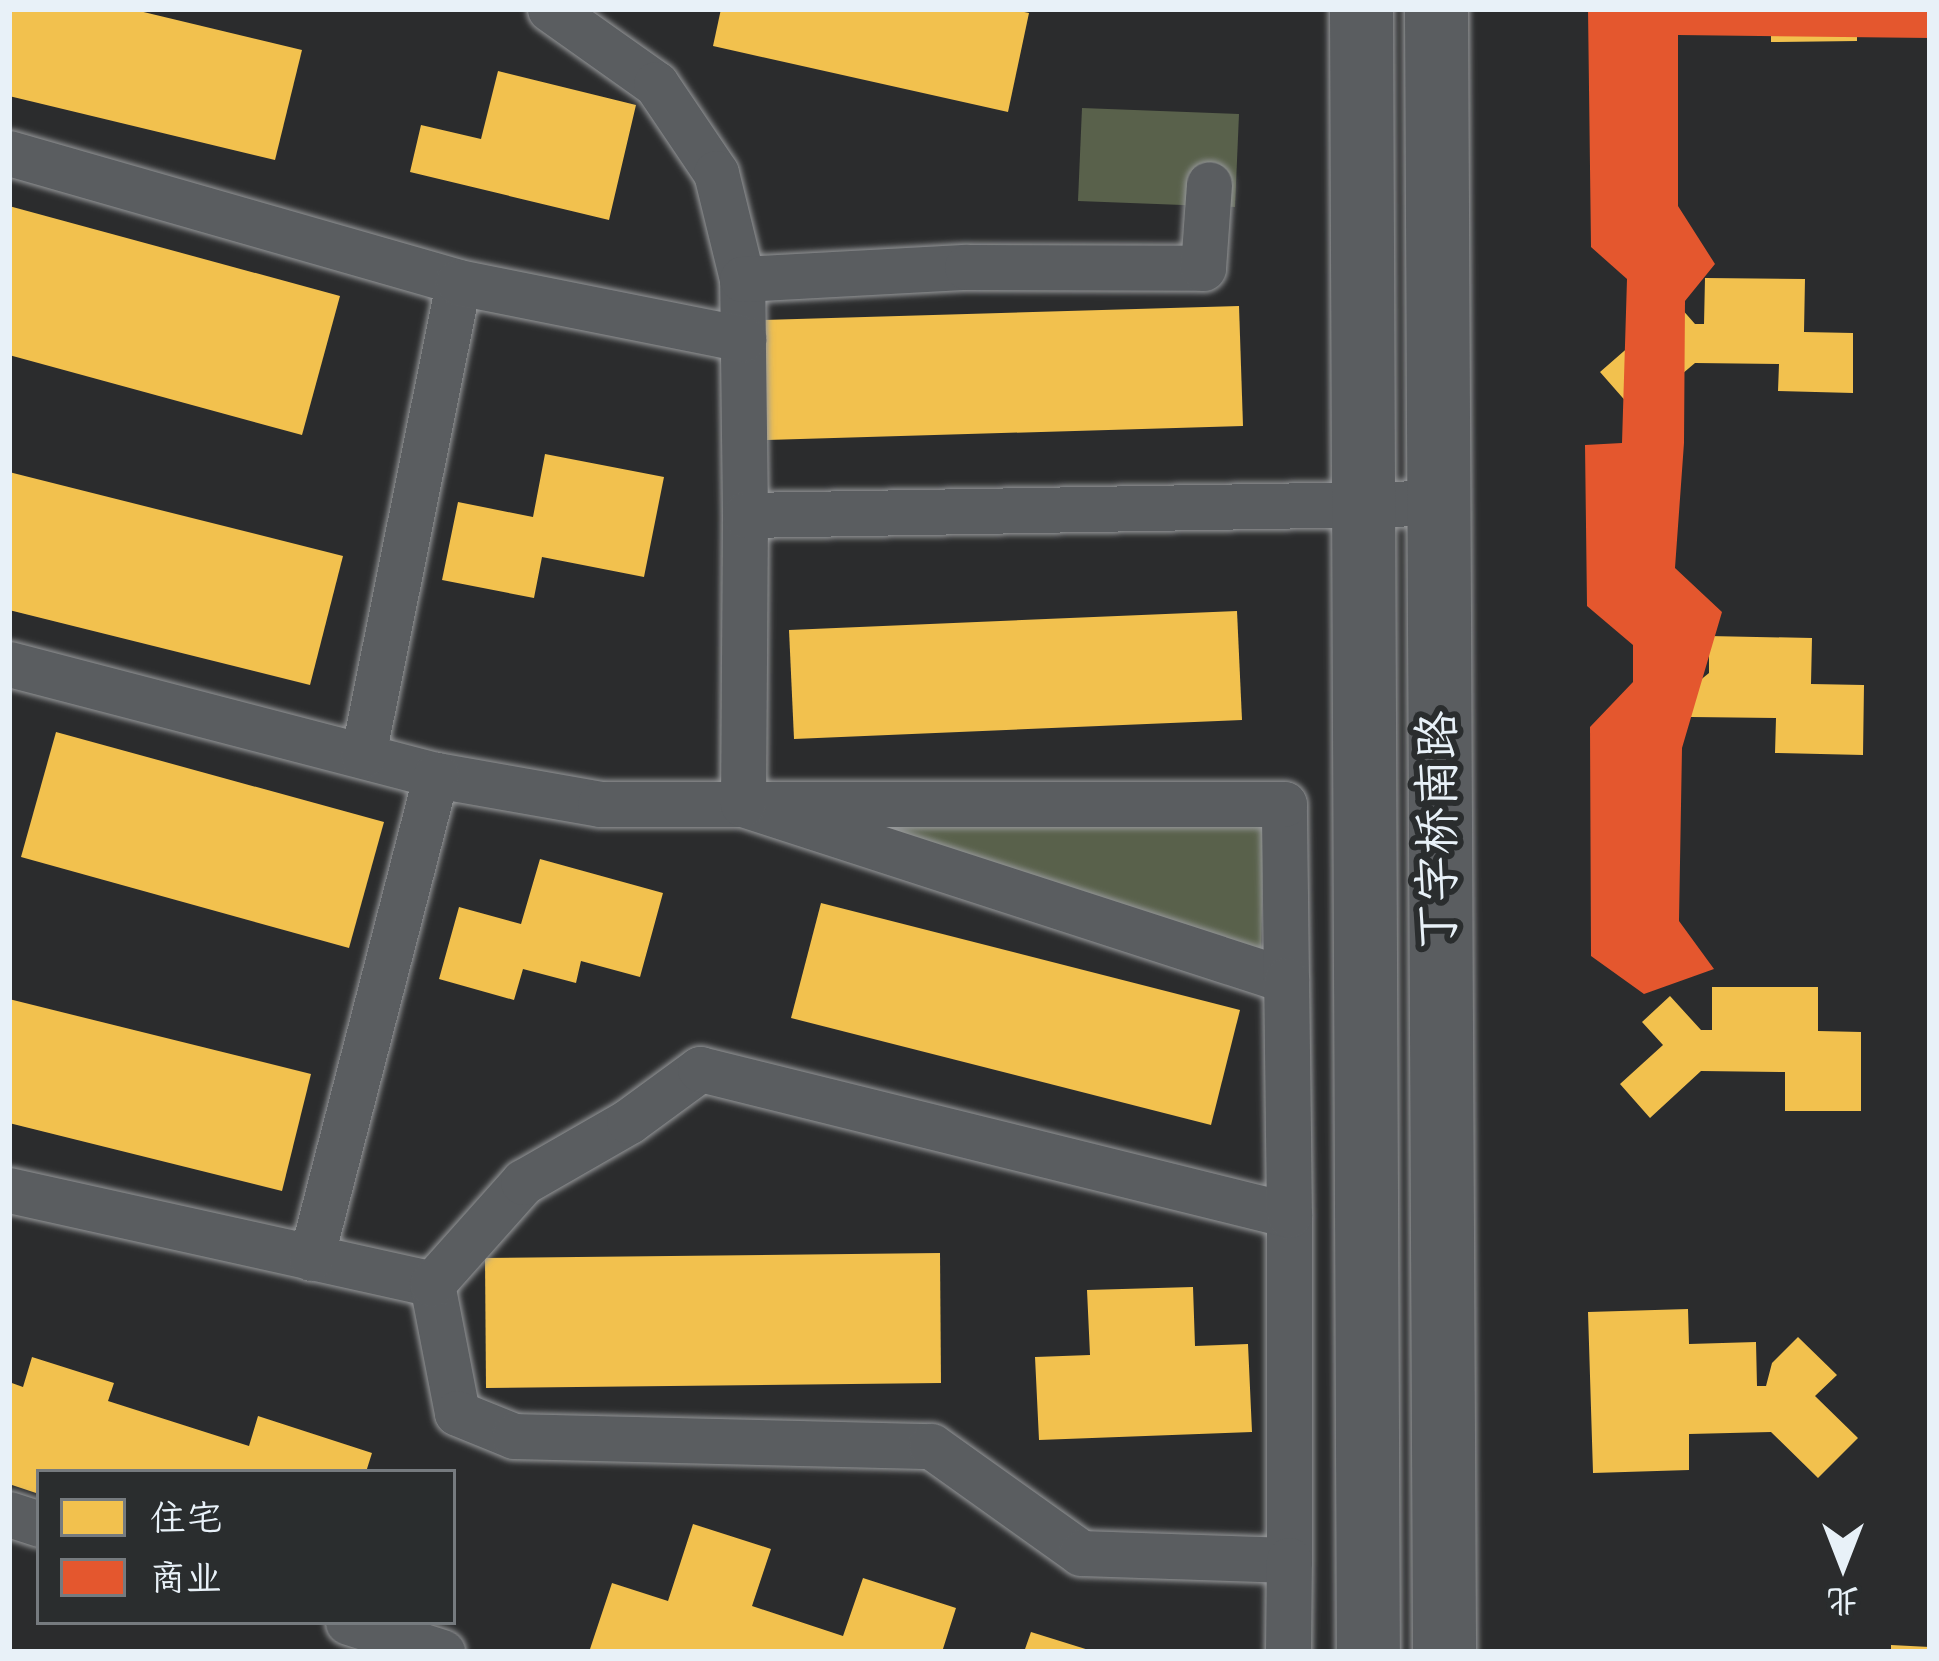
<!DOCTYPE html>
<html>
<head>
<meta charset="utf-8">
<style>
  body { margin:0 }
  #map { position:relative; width:1939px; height:1661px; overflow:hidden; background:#2b2c2d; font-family:Caveat,"LXGW WenKai TC",sans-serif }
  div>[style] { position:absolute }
  .green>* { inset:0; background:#59614b }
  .homes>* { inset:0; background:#f2c14e }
  .shops>* { inset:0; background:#e4572e }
  .roads { filter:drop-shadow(0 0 3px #96989a) drop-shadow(0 0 3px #96989a) }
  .minor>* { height:45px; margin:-22.5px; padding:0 22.5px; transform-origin:22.5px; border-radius:22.5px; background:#5a5d60 }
  .secondary>* { height:63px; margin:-31.5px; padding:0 31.5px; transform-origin:31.5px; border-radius:31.5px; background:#5a5d60 }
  span { translate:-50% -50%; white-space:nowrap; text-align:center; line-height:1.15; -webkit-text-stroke:12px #2a2d2e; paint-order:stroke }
  .street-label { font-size:48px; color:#e8f1f8 }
  .frame { position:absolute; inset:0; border:12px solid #e8f1f8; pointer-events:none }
  .legend { position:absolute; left:36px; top:1469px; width:420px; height:156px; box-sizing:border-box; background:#2a2d2e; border:3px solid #767b7f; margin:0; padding:15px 21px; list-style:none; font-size:36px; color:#e8f1f8 }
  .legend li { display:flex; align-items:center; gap:24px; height:60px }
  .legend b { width:60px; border:3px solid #767b7f }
  .north { position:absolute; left:1783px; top:1505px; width:120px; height:120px; -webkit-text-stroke:9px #2a2d2e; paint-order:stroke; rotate:180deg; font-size:33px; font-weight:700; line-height:48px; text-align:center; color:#e8f1f8 }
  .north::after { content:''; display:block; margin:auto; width:42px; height:54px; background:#e8f1f8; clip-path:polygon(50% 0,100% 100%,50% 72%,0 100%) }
</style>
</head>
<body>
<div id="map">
  <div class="green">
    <div style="clip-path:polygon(1082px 108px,1239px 114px,1235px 207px,1078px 201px)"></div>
    <div style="clip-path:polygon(858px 825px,1264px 827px,1261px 951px)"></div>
  </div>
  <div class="homes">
    <div style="clip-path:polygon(9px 9px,131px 9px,302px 50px,275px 160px,9px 96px)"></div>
    <div style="clip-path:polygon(721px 9px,1010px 9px,1029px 13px,1008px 112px,713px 46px)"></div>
    <div style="clip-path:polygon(1618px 9px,1857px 9px,1857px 41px,1771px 42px,1771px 16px,1683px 16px,1633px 69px,1594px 33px)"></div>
    <div style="clip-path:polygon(498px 71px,636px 105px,609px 220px,410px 172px,421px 125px,481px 139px)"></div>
    <div style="clip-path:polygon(9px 206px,340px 296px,302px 435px,9px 355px)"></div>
    <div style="clip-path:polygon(1705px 278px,1805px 279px,1804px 332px,1853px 333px,1853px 393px,1778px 391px,1779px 364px,1695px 363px,1636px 413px,1600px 372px,1647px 331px,1627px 308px,1658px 282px,1695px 324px,1704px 324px)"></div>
    <div style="clip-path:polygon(1239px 306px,1243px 426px,767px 440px,763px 320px)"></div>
    <div style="clip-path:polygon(545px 454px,664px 477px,644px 577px,542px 557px,534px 598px,442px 580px,458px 502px,533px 517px)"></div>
    <div style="clip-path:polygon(9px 472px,343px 556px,310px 685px,9px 610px)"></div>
    <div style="clip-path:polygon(1237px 611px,1242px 720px,794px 739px,789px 630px)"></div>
    <div style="clip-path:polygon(1709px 636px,1812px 638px,1811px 684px,1864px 685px,1863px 755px,1775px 753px,1776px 718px,1691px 717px,1644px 755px,1617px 723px,1662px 687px,1646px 668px,1665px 652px,1693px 686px,1709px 673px)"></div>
    <div style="clip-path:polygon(56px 732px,384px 822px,349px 948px,21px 857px)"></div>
    <div style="clip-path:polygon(540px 859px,663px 893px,640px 977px,581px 961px,576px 983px,523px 969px,514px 1000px,439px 979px,459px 907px,521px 924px)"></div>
    <div style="clip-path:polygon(821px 903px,1240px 1010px,1211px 1125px,791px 1018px)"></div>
    <div style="clip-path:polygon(1712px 987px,1818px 987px,1818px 1031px,1861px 1032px,1861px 1111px,1785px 1111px,1785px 1072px,1701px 1071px,1650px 1118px,1620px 1084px,1663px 1045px,1642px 1022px,1670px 996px,1701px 1030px,1712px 1030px)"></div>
    <div style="clip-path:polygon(9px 999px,311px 1074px,282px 1191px,9px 1123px)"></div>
    <div style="clip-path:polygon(940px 1253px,941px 1383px,486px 1388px,485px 1258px)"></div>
    <div style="clip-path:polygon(1193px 1287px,1195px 1346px,1248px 1344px,1252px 1432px,1039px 1440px,1035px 1357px,1090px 1355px,1087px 1290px)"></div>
    <div style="clip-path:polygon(1688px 1309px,1689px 1344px,1756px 1342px,1757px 1386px,1766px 1386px,1772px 1363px,1798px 1337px,1837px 1375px,1815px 1396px,1858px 1438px,1818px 1478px,1771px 1432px,1689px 1434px,1689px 1470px,1593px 1473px,1588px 1312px)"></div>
    <div style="clip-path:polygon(32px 1357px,114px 1383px,108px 1401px,249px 1446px,258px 1416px,372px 1453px,366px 1472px,39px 1472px,39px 1494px,9px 1484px,9px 1382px,23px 1387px)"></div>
    <div style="clip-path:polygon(693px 1524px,771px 1549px,752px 1606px,843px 1636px,863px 1578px,956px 1608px,942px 1652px,589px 1652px,612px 1583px,668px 1601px)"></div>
    <div style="clip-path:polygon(1031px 1632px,1092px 1651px,1092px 1652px,1024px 1652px)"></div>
    <div style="clip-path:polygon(1891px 1645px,1930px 1647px,1930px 1652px,1891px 1652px)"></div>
  </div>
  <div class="shops">
    <div style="clip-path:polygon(1588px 9px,1930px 9px,1930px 38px,1678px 35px,1678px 206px,1715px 264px,1685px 301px,1684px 443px,1675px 568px,1722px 612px,1682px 748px,1679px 921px,1714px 969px,1644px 994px,1591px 956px,1590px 727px,1633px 682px,1633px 645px,1587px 606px,1585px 445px,1622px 443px,1627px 279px,1591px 247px)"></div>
  </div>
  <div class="roads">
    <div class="minor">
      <div style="left:550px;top:9px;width:130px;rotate:35.3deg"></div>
      <div style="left:656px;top:84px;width:107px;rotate:56deg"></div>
      <div style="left:716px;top:173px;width:109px;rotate:76.2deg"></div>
      <div style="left:9px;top:153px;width:467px;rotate:16deg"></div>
      <div style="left:745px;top:515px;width:236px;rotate:-90.7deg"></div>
      <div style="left:742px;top:279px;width:225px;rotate:-3.1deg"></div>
      <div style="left:967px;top:267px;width:236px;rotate:0.2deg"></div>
      <div style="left:1203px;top:268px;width:84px;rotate:-85.9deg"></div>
      <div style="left:9px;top:664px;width:441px;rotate:14.6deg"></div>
      <div style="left:436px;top:775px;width:167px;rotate:10deg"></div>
      <div style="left:600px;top:804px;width:143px"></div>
      <div style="left:743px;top:804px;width:571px;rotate:17.96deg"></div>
      <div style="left:1286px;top:980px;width:176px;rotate:-90.7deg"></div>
      <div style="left:1284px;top:804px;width:541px;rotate:180deg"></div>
      <div style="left:743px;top:804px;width:289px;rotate:-89.6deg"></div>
      <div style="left:745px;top:515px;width:690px;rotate:-1deg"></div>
      <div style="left:363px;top:755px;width:482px;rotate:-78.6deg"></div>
      <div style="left:458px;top:282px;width:291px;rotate:11.3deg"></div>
      <div style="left:9px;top:1190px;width:433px;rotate:12.5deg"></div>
      <div style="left:432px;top:1284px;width:131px;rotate:79deg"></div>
      <div style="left:457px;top:1413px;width:61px;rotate:22deg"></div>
      <div style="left:514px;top:1436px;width:417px;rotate:1.4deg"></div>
      <div style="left:931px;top:1446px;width:184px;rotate:35.5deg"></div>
      <div style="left:1081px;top:1553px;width:208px;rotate:1.9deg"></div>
      <div style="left:1289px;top:1560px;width:345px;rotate:-90deg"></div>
      <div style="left:311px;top:1258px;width:499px;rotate:-75.5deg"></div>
      <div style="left:432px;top:1284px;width:137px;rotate:-48.3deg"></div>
      <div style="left:523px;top:1182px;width:122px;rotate:-29.9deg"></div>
      <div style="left:629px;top:1121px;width:88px;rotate:-36.2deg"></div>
      <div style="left:700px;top:1069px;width:607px;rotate:13.92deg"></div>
      <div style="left:1289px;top:1215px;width:235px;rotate:-90.7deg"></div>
      <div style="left:9px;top:1514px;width:32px;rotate:18deg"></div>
      <div style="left:348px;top:1622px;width:99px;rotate:17.7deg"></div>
      <div style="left:1288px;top:1652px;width:92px;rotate:-89.4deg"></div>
    </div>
    <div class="secondary">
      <div style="left:1361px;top:9px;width:1643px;rotate:89.76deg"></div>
      <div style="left:1436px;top:9px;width:1643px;rotate:89.72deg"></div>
    </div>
  </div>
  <div class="street-label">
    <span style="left:1438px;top:831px;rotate:-90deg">丁字桥南路</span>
  </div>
  <div class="frame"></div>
  <ul class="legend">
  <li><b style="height:33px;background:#f2c14e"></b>住宅</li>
  <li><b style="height:33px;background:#e4572e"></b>商业</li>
  </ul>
  <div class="north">北</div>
</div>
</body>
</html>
